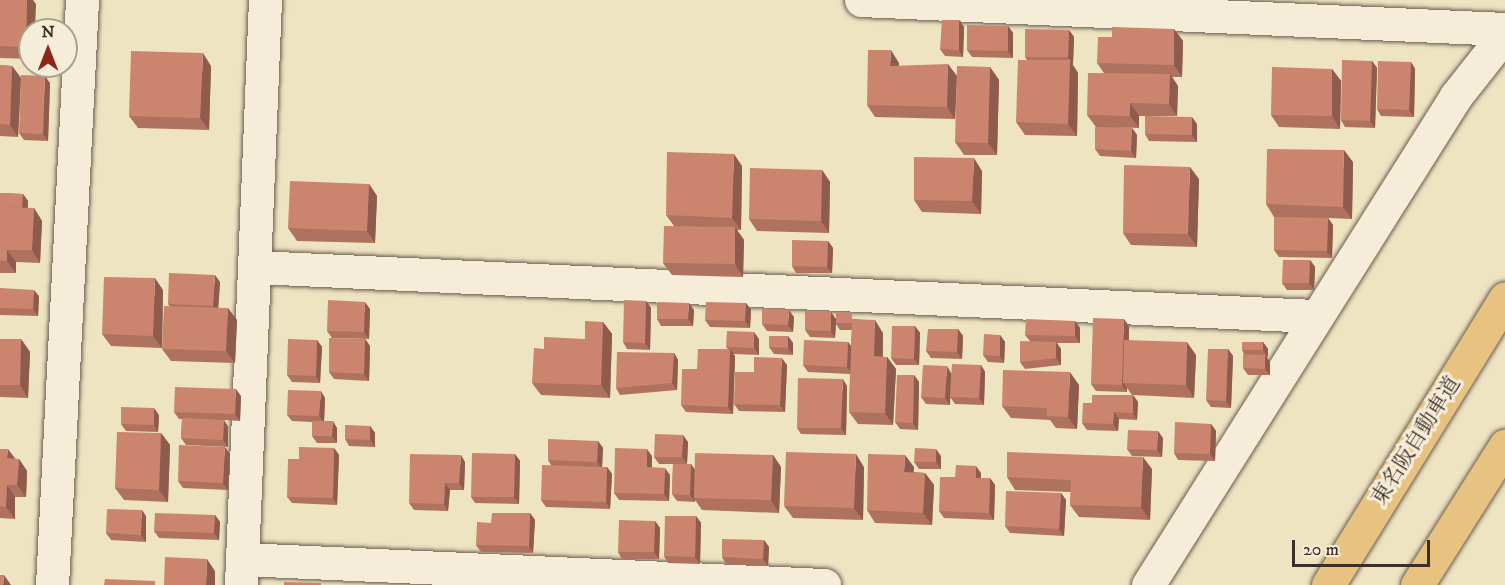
<!DOCTYPE html>
<html>
<head>
<meta charset="utf-8">
<style>
  body { margin:0 }
  #map { position:relative; width:1505px; height:585px; overflow:hidden; background:#efe4c2; font-family:"IM FELL DW Pica","Noto Serif JP",serif }
  div>[style] { position:absolute }
  .roads { filter:drop-shadow(0 0 2px #695c4f) drop-shadow(0 0 2px #695c4f) }
  .street>* { height:33px; margin:-16.5px; padding:0 16.5px; transform-origin:16.5px; border-radius:16.5px; background:#f5edd7 }
  .secondary>* { height:33px; margin:-16.5px; padding:0 16.5px; transform-origin:16.5px; border-radius:16.5px; background:#f5edd7 }
  .highway>* { height:33px; margin:-16.5px; padding:0 16.5px; transform-origin:16.5px; border-radius:16.5px; background:#e8c281 }
  .wall>* { inset:0; background:#af725f }
  .shaded-wall>* { inset:0; background:#8e5c4d }
  .building>* { inset:0; background:#cb846e }
  span { translate:-50% -50%; white-space:nowrap; text-align:center; line-height:1.15; -webkit-text-stroke:6px #f5edd7; paint-order:stroke }
  .street-label { font-size:21px; color:#3c2f29 }
  .north { position:absolute; left:18px; top:18px; width:60px; height:60px; box-sizing:border-box; background:#f5edd7; border:2px solid #aba191; border-radius:50%; rotate:0deg; font-size:16px; font-weight:700; line-height:24px; text-align:center; color:#3c2f29 }
  .north::after { content:''; display:block; margin:auto; width:21px; height:27px; background:#8f2418; clip-path:polygon(50% 0,100% 100%,50% 72%,0 100%) }
  .scale { position:absolute; left:1292px; top:540px; width:138px; height:27px; box-sizing:border-box; border:3px solid #3c2f29; border-top:0; padding-left:8px; font-size:18px; line-height:21px; white-space:nowrap; color:#3c2f29; -webkit-text-stroke:4px #f5edd7; paint-order:stroke }
</style>
</head>
<body>
<div id="map">
  <div class="roads">
    <div class="street">
      <div style="left:861px;top:0;width:645px;rotate:2.58deg"></div>
      <div style="left:256px;top:267px;width:1061px;rotate:2.65deg"></div>
      <div style="left:242px;top:559px;width:583px;rotate:2.56deg"></div>
      <div style="left:241px;top:585px;width:585px;rotate:-87.65deg"></div>
      <div style="left:1148px;top:585px;width:578px;rotate:-57.79deg"></div>
      <div style="left:1456px;top:96px;width:79px;rotate:-51.7deg"></div>
    </div>
    <div class="secondary">
      <div style="left:52px;top:585px;width:586px;rotate:-87.06deg"></div>
    </div>
    <div class="highway">
      <div style="left:1328px;top:585px;width:337px;rotate:-58.3deg"></div>
      <div style="left:1417px;top:585px;width:165px;rotate:-57.7deg"></div>
    </div>
  </div>
  <div class="wall">
    <div style="clip-path:polygon(0 0,36px 4px,30px 30px,30px 59px,0 58px)"></div>
    <div style="clip-path:polygon(959px 20px,964px 27px,963px 57px,945px 56px,940px 49px)"></div>
    <div style="clip-path:polygon(1008px 26px,1013px 33px,1013px 58px,972px 57px,967px 50px)"></div>
    <div style="clip-path:polygon(1174px 29px,1183px 41px,1182px 77px,1172px 77px,1178px 86px,1177px 116px,1139px 116px,1139px 128px,1103px 127px,1132px 128px,1137px 135px,1136px 158px,1100px 156px,1095px 149px,1096px 127px,1087px 115px,1104px 73px,1097px 63px,1112px 37px)"></div>
    <div style="clip-path:polygon(1069px 30px,1074px 37px,1073px 64px,1072px 64px,1078px 73px,1077px 136px,1025px 135px,1016px 122px,1027px 60px,1025px 57px)"></div>
    <div style="clip-path:polygon(1372px 61px,1377px 68px,1375px 128px,1345px 127px,1341px 120px)"></div>
    <div style="clip-path:polygon(1411px 62px,1415px 69px,1414px 117px,1381px 116px,1377px 109px)"></div>
    <div style="clip-path:polygon(899px 63px,899px 66px,957px 76px,955px 119px,875px 117px,867px 105px)"></div>
    <div style="clip-path:polygon(0 65px,12px 66px,21px 78px,18px 137px,0 136px)"></div>
    <div style="clip-path:polygon(211px 66px,209px 130px,138px 128px,129px 116px)"></div>
    <div style="clip-path:polygon(990px 67px,999px 80px,997px 155px,964px 155px,955px 142px)"></div>
    <div style="clip-path:polygon(1332px 69px,1341px 81px,1340px 129px,1279px 127px,1271px 115px)"></div>
    <div style="clip-path:polygon(50px 83px,48px 141px,24px 140px,19px 133px)"></div>
    <div style="clip-path:polygon(1197px 124px,1197px 142px,1149px 141px,1145px 134px)"></div>
    <div style="clip-path:polygon(1353px 162px,1352px 219px,1328px 218px,1333px 225px,1332px 258px,1279px 257px,1274px 250px,1274px 217px,1266px 204px)"></div>
    <div style="clip-path:polygon(742px 166px,741px 230px,737px 230px,744px 240px,743px 277px,672px 275px,663px 263px,674px 226px,666px 215px)"></div>
    <div style="clip-path:polygon(822px 170px,830px 182px,829px 233px,757px 231px,749px 219px)"></div>
    <div style="clip-path:polygon(982px 171px,981px 214px,922px 212px,914px 200px)"></div>
    <div style="clip-path:polygon(1199px 179px,1197px 247px,1131px 245px,1123px 233px)"></div>
    <div style="clip-path:polygon(369px 184px,377px 196px,375px 243px,297px 241px,288px 228px)"></div>
    <div style="clip-path:polygon(0 193px,23px 194px,28px 201px,28px 208px,34px 208px,42px 221px,40px 263px,16px 262px,16px 273px,0 273px)"></div>
    <div style="clip-path:polygon(828px 241px,833px 248px,832px 273px,796px 273px,792px 266px)"></div>
    <div style="clip-path:polygon(1310px 260px,1315px 267px,1314px 290px,1287px 290px,1282px 283px)"></div>
    <div style="clip-path:polygon(220px 282px,218px 308px,237px 320px,235px 363px,171px 361px,162px 349px,170px 307px,168px 304px)"></div>
    <div style="clip-path:polygon(0 288px,39px 296px,38px 316px,0 315px)"></div>
    <div style="clip-path:polygon(163px 290px,162px 348px,111px 346px,102px 334px)"></div>
    <div style="clip-path:polygon(646px 301px,651px 308px,650px 350px,627px 349px,623px 342px)"></div>
    <div style="clip-path:polygon(746px 303px,751px 310px,750px 328px,710px 327px,705px 320px)"></div>
    <div style="clip-path:polygon(370px 309px,369px 339px,332px 338px,327px 331px)"></div>
    <div style="clip-path:polygon(694px 310px,693px 326px,661px 326px,657px 319px)"></div>
    <div style="clip-path:polygon(794px 317px,793px 332px,767px 331px,762px 324px)"></div>
    <div style="clip-path:polygon(836px 318px,857px 319px,883px 333px,883px 357px,887px 357px,896px 369px,893px 425px,858px 424px,849px 412px,850px 374px,808px 372px,803px 365px,848px 342px,851px 346px,852px 330px,840px 330px,836px 324px,835px 338px,810px 337px,805px 330px)"></div>
    <div style="clip-path:polygon(1075px 321px,1080px 328px,1080px 343px,1057px 343px,1061px 349px,1061px 365px,1025px 369px,1020px 362px,1030px 341px,1025px 335px)"></div>
    <div style="clip-path:polygon(603px 322px,612px 334px,610px 398px,541px 395px,532px 383px,544px 349px,585px 339px)"></div>
    <div style="clip-path:polygon(915px 326px,920px 333px,919px 365px,896px 365px,891px 358px)"></div>
    <div style="clip-path:polygon(1129px 326px,1129px 340px,1196px 355px,1194px 398px,1133px 395px,1138px 402px,1137px 420px,1119px 419px,1118px 431px,1087px 430px,1082px 423px,1092px 403px,1132px 395px,1127px 388px,1127px 392px,1096px 391px,1091px 384px)"></div>
    <div style="clip-path:polygon(958px 329px,963px 336px,962px 359px,931px 358px,926px 351px)"></div>
    <div style="clip-path:polygon(1000px 335px,1005px 342px,1004px 363px,988px 362px,983px 355px)"></div>
    <div style="clip-path:polygon(788px 336px,793px 343px,793px 355px,774px 354px,769px 347px)"></div>
    <div style="clip-path:polygon(0 339px,21px 339px,30px 352px,28px 398px,0 397px)"></div>
    <div style="clip-path:polygon(365px 339px,370px 346px,369px 381px,334px 379px,329px 372px)"></div>
    <div style="clip-path:polygon(759px 339px,759px 355px,733px 354px,735px 356px,733px 414px,686px 412px,681px 405px,697px 369px,728px 349px,726px 347px)"></div>
    <div style="clip-path:polygon(317px 340px,322px 347px,320px 383px,292px 382px,287px 375px)"></div>
    <div style="clip-path:polygon(1263px 342px,1268px 349px,1268px 357px,1267px 357px,1270px 362px,1270px 375px,1248px 375px,1243px 368px,1244px 354px,1242px 350px)"></div>
    <div style="clip-path:polygon(1228px 349px,1233px 356px,1231px 408px,1211px 407px,1206px 400px)"></div>
    <div style="clip-path:polygon(674px 353px,678px 360px,677px 390px,620px 395px,616px 388px)"></div>
    <div style="clip-path:polygon(787px 365px,785px 412px,739px 411px,734px 404px,754px 372px)"></div>
    <div style="clip-path:polygon(981px 365px,985px 372px,984px 405px,955px 404px,950px 397px,950px 405px,926px 404px,921px 397px,951px 373px)"></div>
    <div style="clip-path:polygon(914px 375px,919px 382px,918px 430px,900px 429px,895px 422px)"></div>
    <div style="clip-path:polygon(1079px 385px,1077px 429px,1056px 428px,1050px 420px,1011px 418px,1002px 406px)"></div>
    <div style="clip-path:polygon(847px 386px,846px 435px,801px 434px,797px 428px)"></div>
    <div style="clip-path:polygon(241px 396px,240px 421px,224px 420px,228px 427px,228px 447px,186px 445px,181px 438px,182px 419px,179px 419px,174px 412px)"></div>
    <div style="clip-path:polygon(325px 398px,324px 421px,337px 428px,337px 443px,317px 443px,312px 436px,312px 422px,292px 421px,287px 415px)"></div>
    <div style="clip-path:polygon(159px 415px,158px 432px,126px 431px,121px 424px)"></div>
    <div style="clip-path:polygon(1211px 424px,1216px 431px,1215px 461px,1178px 460px,1174px 453px)"></div>
    <div style="clip-path:polygon(370px 426px,375px 433px,375px 447px,349px 446px,345px 439px)"></div>
    <div style="clip-path:polygon(161px 433px,170px 445px,168px 502px,124px 500px,115px 488px)"></div>
    <div style="clip-path:polygon(1163px 438px,1162px 457px,1132px 456px,1127px 449px)"></div>
    <div style="clip-path:polygon(598px 441px,603px 448px,602px 467px,607px 467px,612px 474px,610px 509px,546px 507px,541px 500px,551px 465px,548px 460px)"></div>
    <div style="clip-path:polygon(688px 442px,687px 464px,695px 469px,773px 455px,781px 467px,779px 513px,702px 510px,695px 500px,695px 502px,677px 501px,672px 494px,673px 464px,659px 464px,654px 457px)"></div>
    <div style="clip-path:polygon(334px 448px,339px 455px,337px 505px,292px 503px,287px 497px,299px 459px)"></div>
    <div style="clip-path:polygon(0 449px,15px 459px,19px 459px,27px 471px,26px 497px,15px 497px,15px 519px,0 518px)"></div>
    <div style="clip-path:polygon(230px 454px,228px 490px,183px 488px,178px 481px)"></div>
    <div style="clip-path:polygon(515px 454px,520px 461px,519px 504px,475px 503px,471px 497px)"></div>
    <div style="clip-path:polygon(652px 456px,652px 468px,670px 475px,669px 501px,619px 500px,614px 493px)"></div>
    <div style="clip-path:polygon(941px 456px,941px 469px,919px 469px,914px 462px)"></div>
    <div style="clip-path:polygon(465px 462px,464px 490px,450px 490px,448px 511px,414px 510px,409px 503px)"></div>
    <div style="clip-path:polygon(864px 467px,863px 520px,793px 518px,784px 506px)"></div>
    <div style="clip-path:polygon(914px 467px,913px 472px,925px 473px,934px 485px,932px 525px,875px 523px,867px 510px)"></div>
    <div style="clip-path:polygon(1152px 469px,1150px 520px,1079px 517px,1070px 505px,1071px 492px,1015px 490px,1007px 477px)"></div>
    <div style="clip-path:polygon(981px 473px,981px 478px,990px 478px,995px 485px,994px 520px,944px 518px,939px 511px,955px 477px)"></div>
    <div style="clip-path:polygon(1061px 493px,1066px 500px,1064px 536px,1010px 533px,1005px 526px)"></div>
    <div style="clip-path:polygon(530px 513px,535px 520px,533px 553px,481px 552px,476px 545px,491px 523px)"></div>
    <div style="clip-path:polygon(215px 515px,220px 522px,219px 540px,159px 538px,154px 531px)"></div>
    <div style="clip-path:polygon(146px 516px,146px 542px,111px 540px,106px 533px)"></div>
    <div style="clip-path:polygon(696px 516px,701px 523px,700px 564px,668px 563px,664px 556px)"></div>
    <div style="clip-path:polygon(655px 521px,660px 528px,659px 559px,622px 559px,618px 552px)"></div>
    <div style="clip-path:polygon(764px 540px,769px 547px,768px 566px,726px 564px,722px 557px)"></div>
  </div>
  <div class="shaded-wall">
    <div style="clip-path:polygon(27px 0,33px 0,36px 4px,35px 30px,30px 30px,30px 53px,26px 47px)"></div>
    <div style="clip-path:polygon(959px 20px,964px 27px,963px 57px,959px 50px)"></div>
    <div style="clip-path:polygon(1008px 26px,1013px 33px,1013px 58px,1008px 51px)"></div>
    <div style="clip-path:polygon(1174px 29px,1183px 41px,1182px 77px,1174px 65px)"></div>
    <div style="clip-path:polygon(1069px 30px,1074px 37px,1073px 64px,1068px 57px)"></div>
    <div style="clip-path:polygon(891px 50px,899px 63px,898px 79px,890px 66px)"></div>
    <div style="clip-path:polygon(203px 53px,211px 66px,209px 130px,200px 118px)"></div>
    <div style="clip-path:polygon(1070px 60px,1078px 73px,1077px 136px,1068px 124px)"></div>
    <div style="clip-path:polygon(1372px 61px,1377px 68px,1375px 128px,1370px 121px)"></div>
    <div style="clip-path:polygon(1411px 62px,1415px 69px,1414px 117px,1409px 110px)"></div>
    <div style="clip-path:polygon(948px 64px,957px 76px,955px 119px,947px 107px)"></div>
    <div style="clip-path:polygon(12px 66px,21px 78px,18px 137px,10px 125px)"></div>
    <div style="clip-path:polygon(990px 67px,999px 80px,997px 155px,988px 143px)"></div>
    <div style="clip-path:polygon(1332px 69px,1341px 81px,1340px 129px,1332px 116px)"></div>
    <div style="clip-path:polygon(1170px 74px,1178px 86px,1177px 116px,1169px 104px)"></div>
    <div style="clip-path:polygon(45px 76px,50px 83px,48px 141px,43px 134px)"></div>
    <div style="clip-path:polygon(1130px 103px,1139px 116px,1139px 128px,1130px 116px)"></div>
    <div style="clip-path:polygon(1192px 117px,1197px 124px,1197px 142px,1192px 135px)"></div>
    <div style="clip-path:polygon(1132px 128px,1137px 135px,1136px 158px,1131px 151px)"></div>
    <div style="clip-path:polygon(1344px 150px,1353px 162px,1352px 219px,1343px 207px)"></div>
    <div style="clip-path:polygon(734px 154px,742px 166px,741px 230px,732px 218px)"></div>
    <div style="clip-path:polygon(974px 158px,982px 171px,981px 214px,972px 201px)"></div>
    <div style="clip-path:polygon(1190px 167px,1199px 179px,1197px 247px,1188px 234px)"></div>
    <div style="clip-path:polygon(822px 170px,830px 182px,829px 233px,821px 221px)"></div>
    <div style="clip-path:polygon(369px 184px,377px 196px,375px 243px,367px 231px)"></div>
    <div style="clip-path:polygon(23px 194px,28px 201px,27px 215px,22px 208px)"></div>
    <div style="clip-path:polygon(34px 208px,42px 221px,40px 263px,32px 250px)"></div>
    <div style="clip-path:polygon(1328px 218px,1333px 225px,1332px 258px,1327px 251px)"></div>
    <div style="clip-path:polygon(735px 227px,744px 240px,743px 277px,735px 264px)"></div>
    <div style="clip-path:polygon(828px 241px,833px 248px,832px 273px,827px 267px)"></div>
    <div style="clip-path:polygon(7px 250px,16px 262px,16px 273px,7px 261px)"></div>
    <div style="clip-path:polygon(1310px 260px,1315px 267px,1314px 290px,1309px 283px)"></div>
    <div style="clip-path:polygon(215px 275px,220px 282px,218px 313px,213px 306px)"></div>
    <div style="clip-path:polygon(155px 278px,163px 290px,162px 348px,153px 336px)"></div>
    <div style="clip-path:polygon(34px 290px,39px 296px,38px 316px,33px 309px)"></div>
    <div style="clip-path:polygon(646px 301px,651px 308px,650px 350px,645px 343px)"></div>
    <div style="clip-path:polygon(365px 302px,370px 309px,369px 339px,364px 332px)"></div>
    <div style="clip-path:polygon(689px 303px,694px 310px,693px 326px,688px 319px)"></div>
    <div style="clip-path:polygon(746px 303px,751px 310px,750px 328px,745px 321px)"></div>
    <div style="clip-path:polygon(228px 308px,237px 320px,235px 363px,226px 351px)"></div>
    <div style="clip-path:polygon(789px 310px,794px 317px,793px 332px,788px 325px)"></div>
    <div style="clip-path:polygon(831px 312px,836px 319px,835px 338px,831px 331px)"></div>
    <div style="clip-path:polygon(1124px 319px,1129px 326px,1127px 383px,1123px 383px,1127px 388px,1127px 392px,1122px 385px)"></div>
    <div style="clip-path:polygon(875px 320px,883px 333px,882px 369px,874px 356px)"></div>
    <div style="clip-path:polygon(1075px 321px,1080px 328px,1080px 343px,1075px 336px)"></div>
    <div style="clip-path:polygon(603px 322px,612px 334px,610px 398px,601px 385px)"></div>
    <div style="clip-path:polygon(915px 326px,920px 333px,919px 365px,914px 359px)"></div>
    <div style="clip-path:polygon(958px 329px,963px 336px,962px 359px,957px 352px)"></div>
    <div style="clip-path:polygon(754px 332px,759px 339px,759px 355px,754px 348px)"></div>
    <div style="clip-path:polygon(1000px 335px,1005px 342px,1004px 363px,1000px 356px)"></div>
    <div style="clip-path:polygon(788px 336px,793px 343px,793px 355px,788px 348px)"></div>
    <div style="clip-path:polygon(21px 339px,30px 352px,28px 398px,20px 385px)"></div>
    <div style="clip-path:polygon(365px 339px,370px 346px,369px 381px,364px 374px)"></div>
    <div style="clip-path:polygon(317px 340px,322px 347px,320px 383px,316px 376px)"></div>
    <div style="clip-path:polygon(848px 342px,853px 349px,852px 374px,847px 367px)"></div>
    <div style="clip-path:polygon(1056px 342px,1061px 349px,1061px 365px,1056px 358px)"></div>
    <div style="clip-path:polygon(1187px 342px,1196px 355px,1194px 398px,1186px 385px)"></div>
    <div style="clip-path:polygon(1263px 342px,1268px 349px,1268px 357px,1263px 350px)"></div>
    <div style="clip-path:polygon(730px 349px,735px 356px,733px 414px,728px 407px)"></div>
    <div style="clip-path:polygon(1228px 349px,1233px 356px,1231px 408px,1226px 401px)"></div>
    <div style="clip-path:polygon(674px 353px,678px 360px,677px 390px,672px 383px)"></div>
    <div style="clip-path:polygon(1265px 355px,1270px 362px,1270px 375px,1265px 369px)"></div>
    <div style="clip-path:polygon(887px 357px,896px 369px,893px 425px,885px 413px)"></div>
    <div style="clip-path:polygon(782px 358px,787px 365px,785px 412px,780px 405px)"></div>
    <div style="clip-path:polygon(981px 365px,985px 372px,984px 405px,979px 398px)"></div>
    <div style="clip-path:polygon(947px 366px,951px 373px,950px 405px,945px 398px)"></div>
    <div style="clip-path:polygon(1070px 372px,1079px 385px,1077px 429px,1068px 417px)"></div>
    <div style="clip-path:polygon(914px 375px,919px 382px,918px 430px,913px 423px)"></div>
    <div style="clip-path:polygon(843px 379px,847px 386px,846px 435px,841px 428px)"></div>
    <div style="clip-path:polygon(236px 389px,241px 396px,240px 421px,235px 414px)"></div>
    <div style="clip-path:polygon(321px 391px,325px 398px,324px 423px,319px 416px)"></div>
    <div style="clip-path:polygon(1133px 395px,1138px 402px,1137px 420px,1133px 413px)"></div>
    <div style="clip-path:polygon(154px 408px,159px 415px,158px 432px,154px 425px)"></div>
    <div style="clip-path:polygon(1114px 412px,1119px 419px,1118px 431px,1113px 424px)"></div>
    <div style="clip-path:polygon(224px 420px,228px 427px,228px 447px,223px 440px)"></div>
    <div style="clip-path:polygon(333px 421px,337px 428px,337px 443px,332px 436px)"></div>
    <div style="clip-path:polygon(1211px 424px,1216px 431px,1215px 461px,1210px 454px)"></div>
    <div style="clip-path:polygon(370px 426px,375px 433px,375px 447px,370px 440px)"></div>
    <div style="clip-path:polygon(1158px 431px,1163px 438px,1162px 457px,1157px 450px)"></div>
    <div style="clip-path:polygon(161px 433px,170px 445px,168px 502px,159px 490px)"></div>
    <div style="clip-path:polygon(683px 435px,688px 442px,687px 464px,682px 457px)"></div>
    <div style="clip-path:polygon(598px 441px,603px 448px,602px 469px,597px 462px)"></div>
    <div style="clip-path:polygon(225px 447px,230px 454px,228px 490px,223px 483px)"></div>
    <div style="clip-path:polygon(334px 448px,339px 455px,337px 505px,333px 498px)"></div>
    <div style="clip-path:polygon(8px 449px,17px 461px,7px 458px)"></div>
    <div style="clip-path:polygon(647px 449px,652px 456px,651px 474px,647px 467px)"></div>
    <div style="clip-path:polygon(936px 449px,941px 456px,941px 469px,936px 462px)"></div>
    <div style="clip-path:polygon(515px 454px,520px 461px,519px 504px,514px 497px)"></div>
    <div style="clip-path:polygon(856px 454px,864px 467px,863px 520px,854px 508px)"></div>
    <div style="clip-path:polygon(461px 455px,465px 462px,464px 490px,459px 483px)"></div>
    <div style="clip-path:polygon(773px 455px,781px 467px,779px 513px,771px 500px)"></div>
    <div style="clip-path:polygon(905px 455px,914px 467px,913px 484px,904px 472px)"></div>
    <div style="clip-path:polygon(1143px 457px,1152px 469px,1150px 520px,1141px 507px)"></div>
    <div style="clip-path:polygon(19px 459px,27px 471px,26px 497px,17px 485px)"></div>
    <div style="clip-path:polygon(691px 464px,696px 471px,694px 498px,695px 502px,690px 495px)"></div>
    <div style="clip-path:polygon(976px 466px,981px 473px,980px 485px,976px 478px)"></div>
    <div style="clip-path:polygon(607px 467px,612px 474px,610px 509px,606px 502px)"></div>
    <div style="clip-path:polygon(665px 468px,670px 475px,669px 501px,664px 494px)"></div>
    <div style="clip-path:polygon(925px 473px,934px 485px,932px 525px,923px 513px)"></div>
    <div style="clip-path:polygon(990px 478px,995px 485px,994px 520px,989px 513px)"></div>
    <div style="clip-path:polygon(445px 483px,450px 490px,448px 511px,444px 504px)"></div>
    <div style="clip-path:polygon(7px 485px,15px 497px,15px 519px,6px 507px)"></div>
    <div style="clip-path:polygon(1061px 493px,1066px 500px,1064px 536px,1059px 529px)"></div>
    <div style="clip-path:polygon(142px 510px,146px 516px,146px 542px,141px 535px)"></div>
    <div style="clip-path:polygon(530px 513px,535px 520px,533px 553px,529px 546px)"></div>
    <div style="clip-path:polygon(215px 515px,220px 522px,219px 540px,214px 533px)"></div>
    <div style="clip-path:polygon(696px 516px,701px 523px,700px 564px,695px 557px)"></div>
    <div style="clip-path:polygon(655px 521px,660px 528px,659px 559px,654px 552px)"></div>
    <div style="clip-path:polygon(764px 540px,769px 547px,768px 566px,763px 559px)"></div>
    <div style="clip-path:polygon(207px 559px,215px 571px,215px 585px,206px 585px)"></div>
    <div style="clip-path:polygon(4px 575px,11px 585px,3px 585px)"></div>
  </div>
  <div class="building">
    <div style="clip-path:polygon(0 0,27px 0,26px 47px,0 46px)"></div>
    <div style="clip-path:polygon(942px 20px,959px 20px,959px 50px,940px 49px)"></div>
    <div style="clip-path:polygon(967px 25px,1008px 26px,1008px 51px,967px 50px)"></div>
    <div style="clip-path:polygon(1112px 27px,1174px 29px,1174px 65px,1097px 63px,1098px 37px,1112px 37px)"></div>
    <div style="clip-path:polygon(1025px 29px,1069px 30px,1068px 57px,1025px 57px)"></div>
    <div style="clip-path:polygon(868px 50px,891px 50px,890px 66px,948px 64px,947px 107px,867px 105px)"></div>
    <div style="clip-path:polygon(131px 51px,203px 53px,200px 118px,129px 116px)"></div>
    <div style="clip-path:polygon(1018px 60px,1070px 60px,1068px 124px,1016px 122px)"></div>
    <div style="clip-path:polygon(1342px 60px,1372px 61px,1370px 121px,1341px 120px)"></div>
    <div style="clip-path:polygon(1378px 61px,1411px 62px,1409px 110px,1377px 109px)"></div>
    <div style="clip-path:polygon(0 65px,12px 66px,10px 125px,0 124px)"></div>
    <div style="clip-path:polygon(957px 66px,990px 67px,988px 143px,955px 142px)"></div>
    <div style="clip-path:polygon(1272px 67px,1332px 69px,1332px 116px,1271px 115px)"></div>
    <div style="clip-path:polygon(1088px 73px,1170px 74px,1169px 104px,1130px 103px,1130px 116px,1087px 115px)"></div>
    <div style="clip-path:polygon(21px 75px,45px 76px,43px 134px,19px 133px)"></div>
    <div style="clip-path:polygon(1145px 116px,1192px 117px,1192px 135px,1145px 134px)"></div>
    <div style="clip-path:polygon(1095px 127px,1132px 128px,1131px 151px,1095px 149px)"></div>
    <div style="clip-path:polygon(1267px 149px,1344px 150px,1343px 207px,1266px 204px)"></div>
    <div style="clip-path:polygon(667px 152px,734px 154px,732px 218px,666px 215px)"></div>
    <div style="clip-path:polygon(914px 157px,974px 158px,972px 201px,914px 200px)"></div>
    <div style="clip-path:polygon(1124px 165px,1190px 167px,1188px 234px,1123px 233px)"></div>
    <div style="clip-path:polygon(750px 168px,822px 170px,821px 221px,749px 219px)"></div>
    <div style="clip-path:polygon(290px 181px,369px 184px,367px 231px,288px 228px)"></div>
    <div style="clip-path:polygon(0 193px,23px 194px,22px 208px,0 207px)"></div>
    <div style="clip-path:polygon(0 207px,34px 208px,32px 250px,7px 250px,7px 261px,0 261px)"></div>
    <div style="clip-path:polygon(1274px 217px,1328px 218px,1327px 251px,1274px 250px)"></div>
    <div style="clip-path:polygon(664px 226px,735px 227px,735px 264px,663px 263px)"></div>
    <div style="clip-path:polygon(792px 240px,828px 241px,827px 267px,792px 266px)"></div>
    <div style="clip-path:polygon(1283px 260px,1310px 260px,1309px 283px,1282px 283px)"></div>
    <div style="clip-path:polygon(169px 273px,215px 275px,213px 306px,168px 304px)"></div>
    <div style="clip-path:polygon(104px 277px,155px 278px,153px 336px,102px 334px)"></div>
    <div style="clip-path:polygon(0 288px,34px 290px,33px 309px,0 308px)"></div>
    <div style="clip-path:polygon(328px 300px,365px 302px,364px 332px,327px 331px)"></div>
    <div style="clip-path:polygon(624px 300px,646px 301px,645px 343px,623px 342px)"></div>
    <div style="clip-path:polygon(657px 302px,689px 303px,688px 319px,657px 319px)"></div>
    <div style="clip-path:polygon(706px 302px,746px 303px,745px 321px,705px 320px)"></div>
    <div style="clip-path:polygon(164px 306px,228px 308px,226px 351px,162px 349px)"></div>
    <div style="clip-path:polygon(762px 309px,789px 310px,788px 325px,762px 324px)"></div>
    <div style="clip-path:polygon(805px 311px,831px 312px,831px 331px,805px 330px)"></div>
    <div style="clip-path:polygon(836px 312px,852px 313px,852px 323px,836px 323px)"></div>
    <div style="clip-path:polygon(1093px 318px,1124px 319px,1122px 385px,1091px 384px)"></div>
    <div style="clip-path:polygon(852px 319px,875px 320px,874px 356px,887px 357px,885px 413px,849px 412px)"></div>
    <div style="clip-path:polygon(1026px 319px,1075px 321px,1075px 336px,1025px 335px)"></div>
    <div style="clip-path:polygon(585px 321px,603px 322px,601px 385px,532px 383px,534px 348px,544px 349px,544px 337px,585px 339px)"></div>
    <div style="clip-path:polygon(892px 326px,915px 326px,914px 359px,891px 358px)"></div>
    <div style="clip-path:polygon(928px 329px,958px 329px,957px 352px,926px 351px)"></div>
    <div style="clip-path:polygon(727px 331px,754px 332px,754px 348px,726px 347px)"></div>
    <div style="clip-path:polygon(984px 334px,1000px 335px,1000px 356px,983px 355px)"></div>
    <div style="clip-path:polygon(769px 336px,788px 336px,788px 348px,769px 347px)"></div>
    <div style="clip-path:polygon(329px 338px,365px 339px,364px 374px,329px 372px)"></div>
    <div style="clip-path:polygon(0 339px,21px 339px,20px 385px,0 385px)"></div>
    <div style="clip-path:polygon(288px 339px,317px 340px,316px 376px,287px 375px)"></div>
    <div style="clip-path:polygon(804px 340px,848px 342px,847px 367px,803px 365px)"></div>
    <div style="clip-path:polygon(1124px 340px,1187px 342px,1186px 385px,1123px 383px)"></div>
    <div style="clip-path:polygon(1020px 341px,1056px 342px,1056px 358px,1020px 362px)"></div>
    <div style="clip-path:polygon(1242px 342px,1263px 342px,1263px 350px,1242px 350px)"></div>
    <div style="clip-path:polygon(698px 349px,730px 349px,728px 407px,681px 405px,682px 369px,697px 369px)"></div>
    <div style="clip-path:polygon(1208px 349px,1228px 349px,1226px 401px,1206px 400px)"></div>
    <div style="clip-path:polygon(617px 352px,674px 353px,672px 383px,616px 388px)"></div>
    <div style="clip-path:polygon(1243px 354px,1265px 355px,1265px 369px,1243px 368px)"></div>
    <div style="clip-path:polygon(754px 357px,782px 358px,780px 405px,734px 404px,735px 372px,754px 372px)"></div>
    <div style="clip-path:polygon(952px 364px,981px 365px,979px 398px,950px 397px)"></div>
    <div style="clip-path:polygon(923px 365px,947px 366px,945px 398px,921px 397px)"></div>
    <div style="clip-path:polygon(1003px 370px,1070px 372px,1068px 417px,1047px 416px,1047px 408px,1002px 406px)"></div>
    <div style="clip-path:polygon(897px 375px,914px 375px,913px 423px,895px 422px)"></div>
    <div style="clip-path:polygon(798px 378px,843px 379px,841px 428px,797px 428px)"></div>
    <div style="clip-path:polygon(175px 387px,236px 389px,235px 414px,174px 412px)"></div>
    <div style="clip-path:polygon(288px 390px,321px 391px,319px 416px,287px 415px)"></div>
    <div style="clip-path:polygon(1092px 395px,1133px 395px,1133px 413px,1114px 412px,1113px 424px,1082px 423px,1083px 403px,1092px 403px)"></div>
    <div style="clip-path:polygon(121px 407px,154px 408px,154px 425px,121px 424px)"></div>
    <div style="clip-path:polygon(182px 418px,224px 420px,223px 440px,181px 438px)"></div>
    <div style="clip-path:polygon(312px 421px,333px 421px,332px 436px,312px 436px)"></div>
    <div style="clip-path:polygon(1175px 422px,1211px 424px,1210px 454px,1174px 453px)"></div>
    <div style="clip-path:polygon(345px 425px,370px 426px,370px 440px,345px 439px)"></div>
    <div style="clip-path:polygon(1128px 430px,1158px 431px,1157px 450px,1127px 449px)"></div>
    <div style="clip-path:polygon(117px 432px,161px 433px,159px 490px,115px 488px)"></div>
    <div style="clip-path:polygon(655px 434px,683px 435px,682px 457px,654px 457px)"></div>
    <div style="clip-path:polygon(548px 439px,598px 441px,597px 462px,548px 460px)"></div>
    <div style="clip-path:polygon(179px 445px,225px 447px,223px 483px,178px 481px)"></div>
    <div style="clip-path:polygon(299px 447px,334px 448px,333px 498px,287px 497px,288px 459px,299px 459px)"></div>
    <div style="clip-path:polygon(615px 448px,647px 449px,647px 467px,665px 468px,664px 494px,614px 493px)"></div>
    <div style="clip-path:polygon(915px 448px,936px 449px,936px 462px,914px 462px)"></div>
    <div style="clip-path:polygon(0 449px,8px 449px,7px 458px,19px 459px,17px 485px,7px 485px,6px 507px,0 506px)"></div>
    <div style="clip-path:polygon(786px 452px,856px 454px,854px 508px,784px 506px)"></div>
    <div style="clip-path:polygon(1007px 452px,1143px 457px,1141px 507px,1070px 505px,1071px 480px,1007px 477px)"></div>
    <div style="clip-path:polygon(472px 453px,515px 454px,514px 497px,471px 497px)"></div>
    <div style="clip-path:polygon(695px 453px,773px 455px,771px 500px,694px 498px)"></div>
    <div style="clip-path:polygon(410px 454px,461px 455px,459px 483px,445px 483px,444px 504px,409px 503px)"></div>
    <div style="clip-path:polygon(868px 454px,905px 455px,904px 472px,925px 473px,923px 513px,867px 510px)"></div>
    <div style="clip-path:polygon(673px 464px,691px 464px,690px 495px,672px 494px)"></div>
    <div style="clip-path:polygon(542px 465px,607px 467px,606px 502px,541px 500px)"></div>
    <div style="clip-path:polygon(956px 465px,976px 466px,976px 478px,990px 478px,989px 513px,939px 511px,940px 477px,955px 477px)"></div>
    <div style="clip-path:polygon(1006px 491px,1061px 493px,1059px 529px,1005px 526px)"></div>
    <div style="clip-path:polygon(107px 509px,142px 510px,141px 535px,106px 533px)"></div>
    <div style="clip-path:polygon(155px 513px,215px 515px,214px 533px,154px 531px)"></div>
    <div style="clip-path:polygon(492px 513px,530px 513px,529px 546px,476px 545px,477px 522px,491px 523px)"></div>
    <div style="clip-path:polygon(665px 516px,696px 516px,695px 557px,664px 556px)"></div>
    <div style="clip-path:polygon(619px 520px,655px 521px,654px 552px,618px 552px)"></div>
    <div style="clip-path:polygon(722px 539px,764px 540px,763px 559px,722px 557px)"></div>
    <div style="clip-path:polygon(165px 557px,207px 559px,206px 585px,164px 585px)"></div>
    <div style="clip-path:polygon(0 575px,4px 575px,3px 585px,0 585px)"></div>
    <div style="clip-path:polygon(105px 579px,155px 581px,155px 585px,104px 585px)"></div>
    <div style="clip-path:polygon(284px 582px,321px 583px,321px 585px,284px 585px)"></div>
  </div>
  <div class="street-label">
    <span style="left:1416px;top:441px;rotate:-58deg">東名阪自動車道</span>
  </div>
  <div class="north">N</div>
  <div class="scale">20 m</div>
</div>
</body>
</html>
